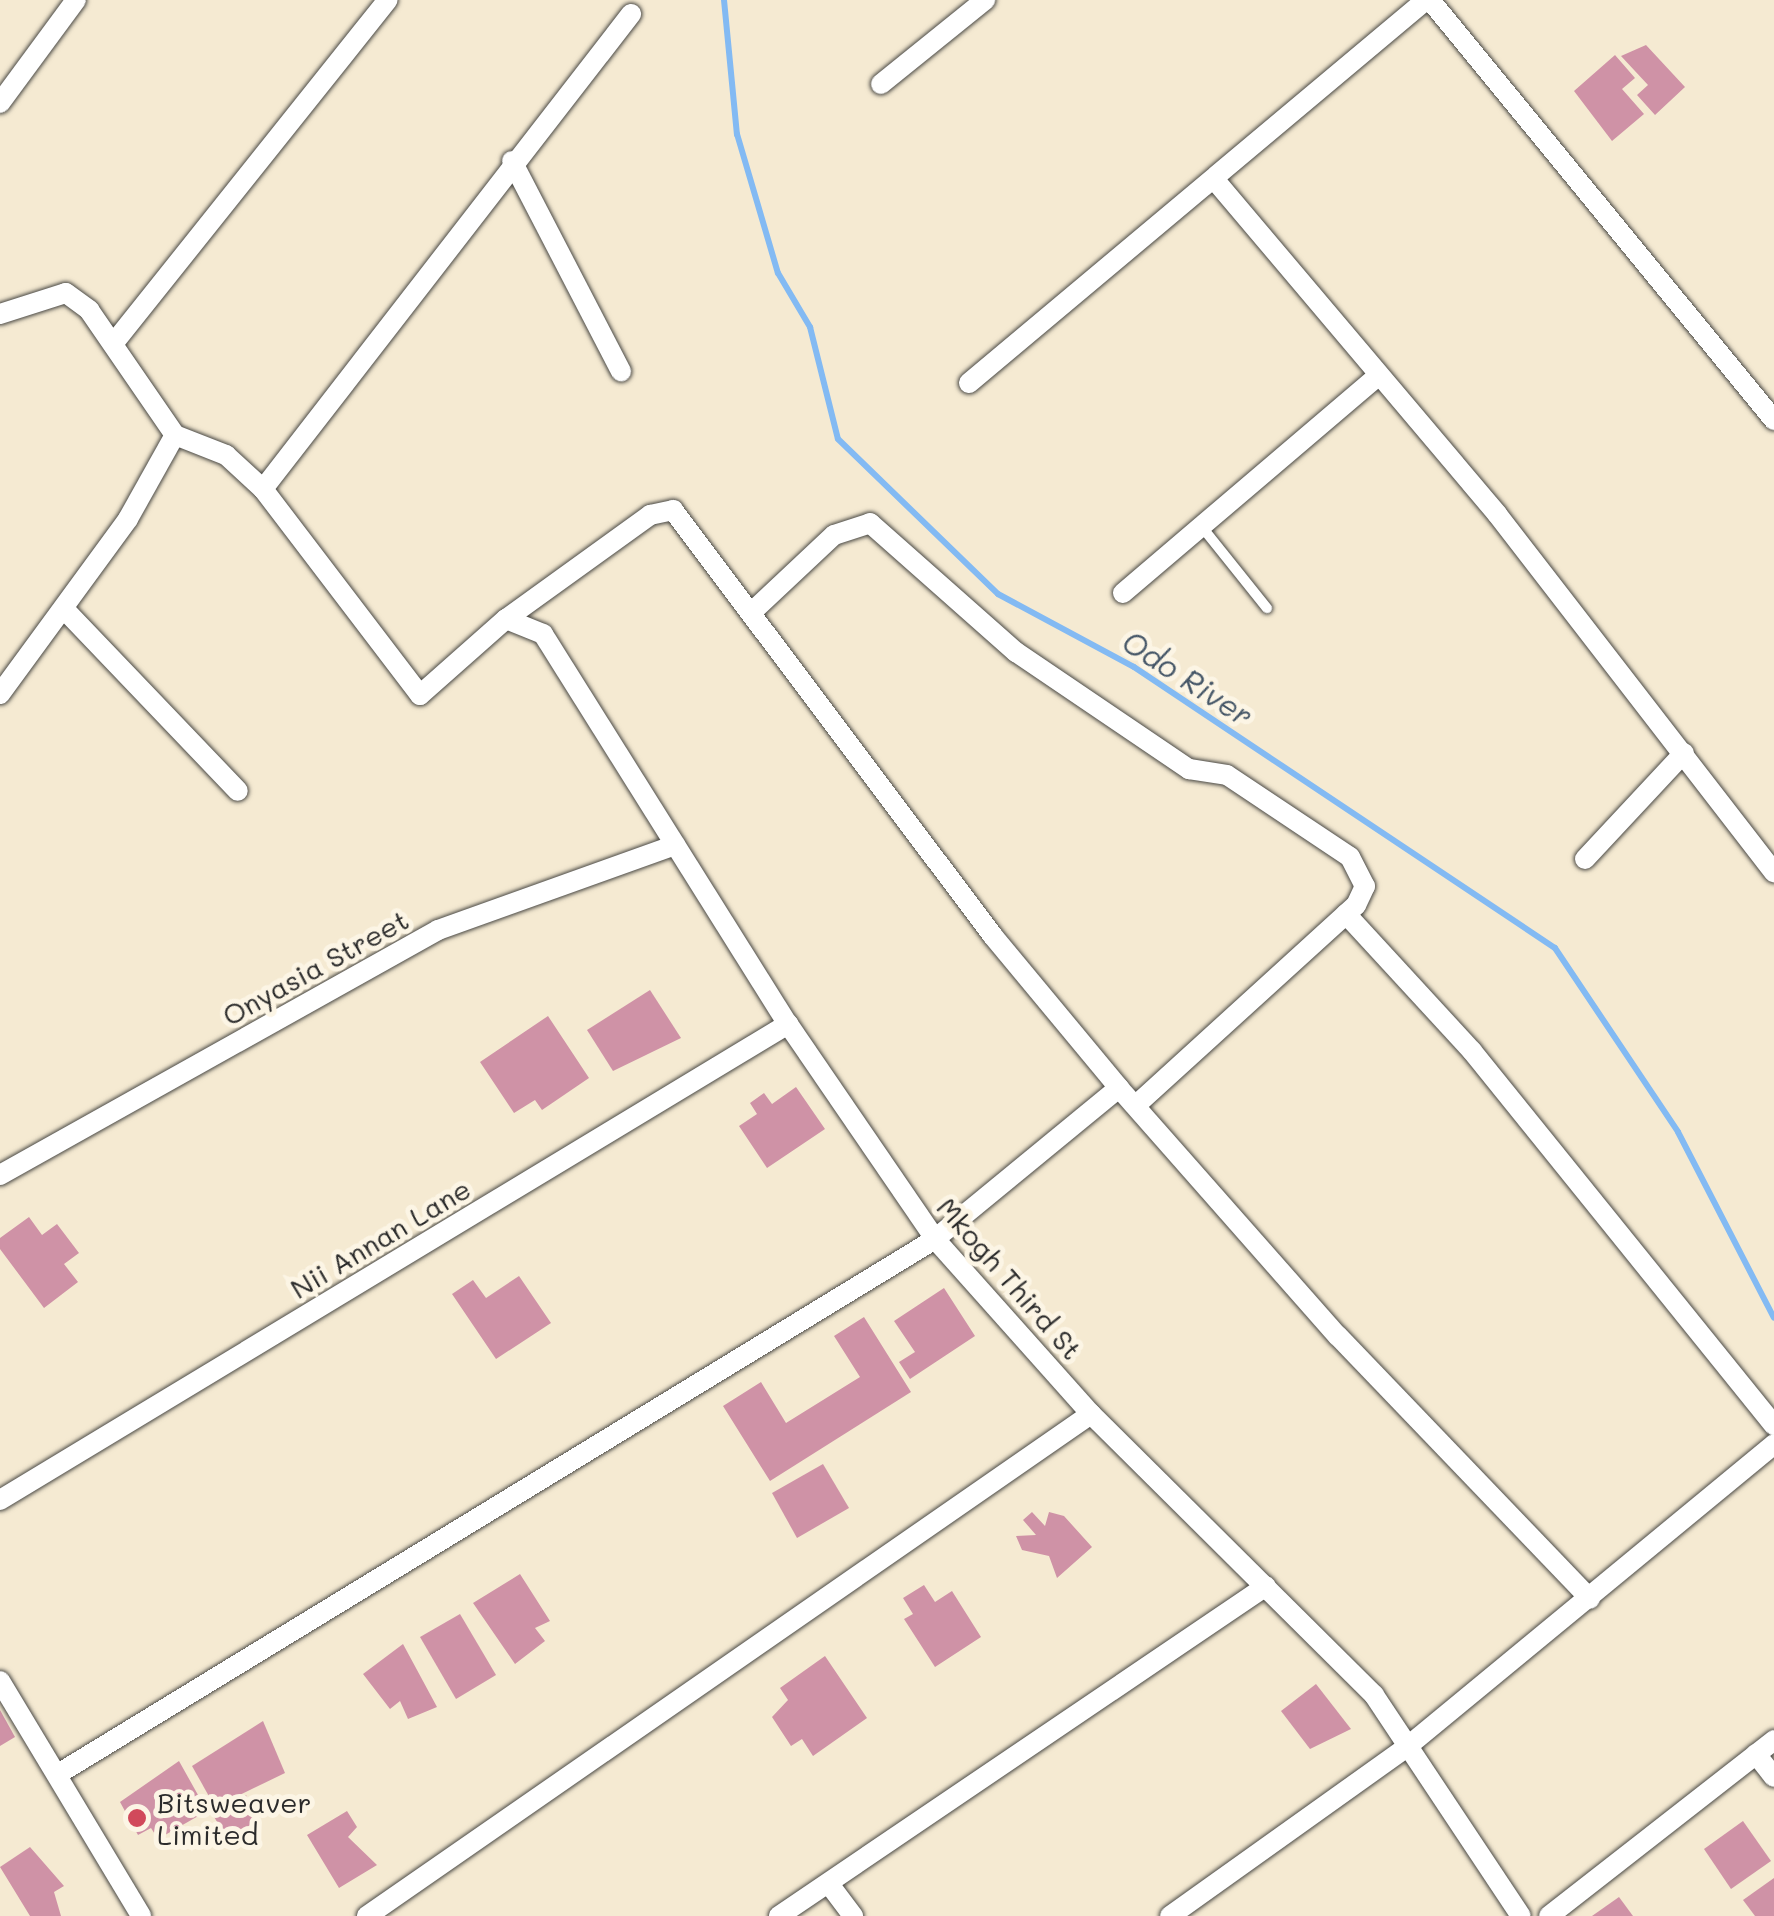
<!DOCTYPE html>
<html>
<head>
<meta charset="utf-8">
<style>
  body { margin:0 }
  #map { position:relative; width:1774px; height:1916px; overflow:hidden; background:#f5ead2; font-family:Mali,sans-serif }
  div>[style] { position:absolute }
  .stream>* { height:6px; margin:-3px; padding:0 3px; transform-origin:3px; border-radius:3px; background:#83baf3 }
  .building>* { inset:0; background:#cf92a6 }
  .roads { filter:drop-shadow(0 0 2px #494844) drop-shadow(0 0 2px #494844) }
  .service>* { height:10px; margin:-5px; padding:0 5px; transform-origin:5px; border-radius:5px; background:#fff }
  .minor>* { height:20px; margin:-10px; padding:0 10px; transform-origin:10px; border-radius:10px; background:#fff }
  .dots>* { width:28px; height:28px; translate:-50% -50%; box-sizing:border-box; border:5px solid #fcf5e5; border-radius:50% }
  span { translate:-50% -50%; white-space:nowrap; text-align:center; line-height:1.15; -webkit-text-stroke:10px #fcf5e5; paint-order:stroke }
  .street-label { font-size:28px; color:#2b2b2b }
  .poi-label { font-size:28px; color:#2b2b2b }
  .left { translate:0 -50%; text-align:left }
  .water-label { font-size:30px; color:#455667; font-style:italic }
</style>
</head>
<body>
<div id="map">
  <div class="stream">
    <div style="left:724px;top:0;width:135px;rotate:84.5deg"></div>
    <div style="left:737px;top:134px;width:145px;rotate:73.6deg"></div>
    <div style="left:778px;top:273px;width:63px;rotate:59.3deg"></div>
    <div style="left:810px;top:327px;width:115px;rotate:76deg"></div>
    <div style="left:838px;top:439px;width:223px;rotate:44.1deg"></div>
    <div style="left:998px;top:594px;width:154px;rotate:28.2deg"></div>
    <div style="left:1134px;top:667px;width:506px;rotate:33.72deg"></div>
    <div style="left:1555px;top:948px;width:221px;rotate:56.2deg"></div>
    <div style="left:1678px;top:1132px;width:209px;rotate:62.7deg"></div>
  </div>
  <div class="building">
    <div style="clip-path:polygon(1646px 45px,1685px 87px,1655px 115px,1637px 95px,1648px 85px,1621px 56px)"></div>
    <div style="clip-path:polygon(1615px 55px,1635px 78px,1622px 89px,1644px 114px,1612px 141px,1574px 91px)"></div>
    <div style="clip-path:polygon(650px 990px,681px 1038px,613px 1071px,587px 1030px)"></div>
    <div style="clip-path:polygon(548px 1016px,589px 1078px,542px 1110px,535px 1100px,514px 1113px,480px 1062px)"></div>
    <div style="clip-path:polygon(796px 1087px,825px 1129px,767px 1168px,739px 1126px,757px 1114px,750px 1103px,764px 1093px,772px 1104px)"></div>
    <div style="clip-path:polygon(29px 1217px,42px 1235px,57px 1224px,79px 1253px,64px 1264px,78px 1282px,44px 1308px,0 1249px,0 1238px)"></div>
    <div style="clip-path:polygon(519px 1276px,551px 1323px,496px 1359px,452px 1294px,473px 1280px,486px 1298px)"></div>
    <div style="clip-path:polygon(944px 1288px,975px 1336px,910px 1379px,899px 1362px,915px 1352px,894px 1321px)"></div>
    <div style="clip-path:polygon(864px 1317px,911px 1392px,770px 1481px,723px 1406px,761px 1382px,786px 1423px,860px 1377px,834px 1336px)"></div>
    <div style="clip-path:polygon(823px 1464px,849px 1508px,797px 1538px,772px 1493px)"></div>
    <div style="clip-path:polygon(1032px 1512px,1045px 1526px,1049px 1512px,1064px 1516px,1092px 1547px,1057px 1578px,1049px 1556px,1022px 1550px,1016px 1536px,1036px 1535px,1023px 1520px)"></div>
    <div style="clip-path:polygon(520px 1574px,550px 1621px,535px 1628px,545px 1641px,515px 1664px,473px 1603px)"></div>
    <div style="clip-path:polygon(924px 1585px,935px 1602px,952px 1591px,981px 1637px,935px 1667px,904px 1619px,913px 1614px,903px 1598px)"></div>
    <div style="clip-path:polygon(460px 1614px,496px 1675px,456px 1699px,420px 1637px)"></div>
    <div style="clip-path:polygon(403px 1644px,437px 1707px,408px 1719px,400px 1701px,390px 1709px,363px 1674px)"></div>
    <div style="clip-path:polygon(825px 1656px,867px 1718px,813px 1756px,802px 1739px,791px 1746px,772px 1717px,788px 1700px,780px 1688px)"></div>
    <div style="clip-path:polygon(1316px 1684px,1351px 1729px,1310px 1749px,1281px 1711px)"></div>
    <div style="clip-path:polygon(0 1710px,15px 1737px,0 1746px)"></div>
    <div style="clip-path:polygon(263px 1721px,285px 1773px,215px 1807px,192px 1766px)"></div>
    <div style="clip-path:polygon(179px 1761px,207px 1811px,158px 1839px,151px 1828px,138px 1835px,120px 1802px)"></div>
    <div style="clip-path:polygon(246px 1795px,260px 1819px,227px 1839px,213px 1815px)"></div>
    <div style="clip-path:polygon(347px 1811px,357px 1827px,348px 1837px,377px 1865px,339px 1888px,307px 1835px)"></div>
    <div style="clip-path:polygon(1743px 1821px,1771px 1861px,1731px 1889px,1704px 1849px)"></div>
    <div style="clip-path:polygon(30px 1847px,64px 1886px,54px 1892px,61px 1916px,30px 1916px,0 1867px)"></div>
    <div style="clip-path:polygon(1774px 1878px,1774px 1916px,1755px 1916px,1743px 1900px)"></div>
    <div style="clip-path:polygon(1619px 1897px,1633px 1916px,1592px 1916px)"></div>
  </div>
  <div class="roads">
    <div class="service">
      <div style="left:1202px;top:527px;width:104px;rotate:51.3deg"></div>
    </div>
    <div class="minor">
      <div style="left:1430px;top:0;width:543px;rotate:50.68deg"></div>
      <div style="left:881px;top:84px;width:134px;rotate:-38.9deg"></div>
      <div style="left:0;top:103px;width:128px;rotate:-53.6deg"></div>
      <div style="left:512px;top:161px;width:237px;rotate:62.6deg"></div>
      <div style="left:1214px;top:179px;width:439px;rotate:49.8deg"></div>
      <div style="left:1497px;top:514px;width:453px;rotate:52.3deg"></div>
      <div style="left:0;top:314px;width:69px;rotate:-17.7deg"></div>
      <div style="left:66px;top:293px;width:29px;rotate:36deg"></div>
      <div style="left:89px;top:310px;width:152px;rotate:55.5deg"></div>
      <div style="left:175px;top:435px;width:55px;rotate:21.4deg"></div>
      <div style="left:226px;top:455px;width:50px;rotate:42.6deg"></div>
      <div style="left:263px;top:489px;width:259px;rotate:52.7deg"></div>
      <div style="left:420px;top:695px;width:115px;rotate:-41.5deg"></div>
      <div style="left:506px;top:619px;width:40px;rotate:22deg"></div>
      <div style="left:543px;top:634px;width:461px;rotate:57.9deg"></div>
      <div style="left:788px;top:1024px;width:260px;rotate:55.6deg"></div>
      <div style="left:935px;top:1239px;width:234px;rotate:48.3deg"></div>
      <div style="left:1091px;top:1414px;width:399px;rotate:44.8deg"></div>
      <div style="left:1374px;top:1695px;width:265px;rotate:56.4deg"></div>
      <div style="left:113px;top:344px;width:440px;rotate:-51.4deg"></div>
      <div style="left:969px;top:383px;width:596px;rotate:-39.97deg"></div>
      <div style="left:263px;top:489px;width:601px;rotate:-52.23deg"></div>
      <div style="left:1123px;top:593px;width:336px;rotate:-40.4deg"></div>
      <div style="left:65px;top:610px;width:250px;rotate:46.3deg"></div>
      <div style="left:753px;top:611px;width:111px;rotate:-43.2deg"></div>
      <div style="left:834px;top:535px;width:38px;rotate:-18deg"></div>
      <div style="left:870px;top:523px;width:195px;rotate:41.5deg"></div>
      <div style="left:1016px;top:652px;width:209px;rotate:34.1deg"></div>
      <div style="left:1189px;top:769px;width:38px;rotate:9deg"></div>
      <div style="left:1227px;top:775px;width:148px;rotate:33.7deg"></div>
      <div style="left:1350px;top:857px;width:33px;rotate:63deg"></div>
      <div style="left:1365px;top:886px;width:21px;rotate:115deg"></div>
      <div style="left:1356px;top:905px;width:297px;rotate:137.7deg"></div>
      <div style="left:506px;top:619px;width:178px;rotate:-35.8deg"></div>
      <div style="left:650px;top:515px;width:24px;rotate:-12deg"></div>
      <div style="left:673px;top:510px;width:533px;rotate:53.09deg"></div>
      <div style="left:993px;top:936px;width:197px;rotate:50.3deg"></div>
      <div style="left:1119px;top:1088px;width:331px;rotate:48.6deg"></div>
      <div style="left:1338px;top:1336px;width:364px;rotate:46.2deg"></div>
      <div style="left:0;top:694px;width:217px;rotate:-53.8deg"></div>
      <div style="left:128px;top:519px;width:96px;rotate:-60.8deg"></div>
      <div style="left:1585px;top:859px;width:145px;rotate:-47deg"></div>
      <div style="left:1346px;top:914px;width:186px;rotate:47.4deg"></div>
      <div style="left:1472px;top:1051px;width:481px;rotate:51.1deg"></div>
      <div style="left:0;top:1175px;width:502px;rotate:-29.22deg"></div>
      <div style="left:438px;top:930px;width:252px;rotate:-19.7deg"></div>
      <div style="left:0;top:1500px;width:921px;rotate:-31.13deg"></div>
      <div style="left:0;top:1681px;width:274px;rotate:59deg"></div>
      <div style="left:1756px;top:1754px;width:29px;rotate:52deg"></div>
      <div style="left:58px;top:1774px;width:1027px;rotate:-31.38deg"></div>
      <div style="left:935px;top:1239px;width:238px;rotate:-39.4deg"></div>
      <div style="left:829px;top:1884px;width:40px;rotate:53deg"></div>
      <div style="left:367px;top:1916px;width:881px;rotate:-34.74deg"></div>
      <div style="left:779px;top:1916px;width:588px;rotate:-34.12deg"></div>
      <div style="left:1170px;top:1916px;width:292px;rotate:-35.5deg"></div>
      <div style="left:1408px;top:1746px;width:475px;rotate:-39.5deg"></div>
      <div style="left:1549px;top:1916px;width:286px;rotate:-38deg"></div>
    </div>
  </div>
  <div class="dots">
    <div style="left:137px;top:1818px;background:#d1495b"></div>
  </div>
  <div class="street-label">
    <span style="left:315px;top:967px;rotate:-29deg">Onyasia Street</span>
    <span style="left:380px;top:1238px;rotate:-31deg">Nii Annan Lane</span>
    <span style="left:1010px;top:1278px;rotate:49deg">Mkogh Third St</span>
  </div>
  <div class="poi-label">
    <span class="left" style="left:157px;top:1818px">Bitsweaver<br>Limited</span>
  </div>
  <div class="water-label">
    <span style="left:1188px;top:678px;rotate:33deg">Odo River</span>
  </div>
</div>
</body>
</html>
